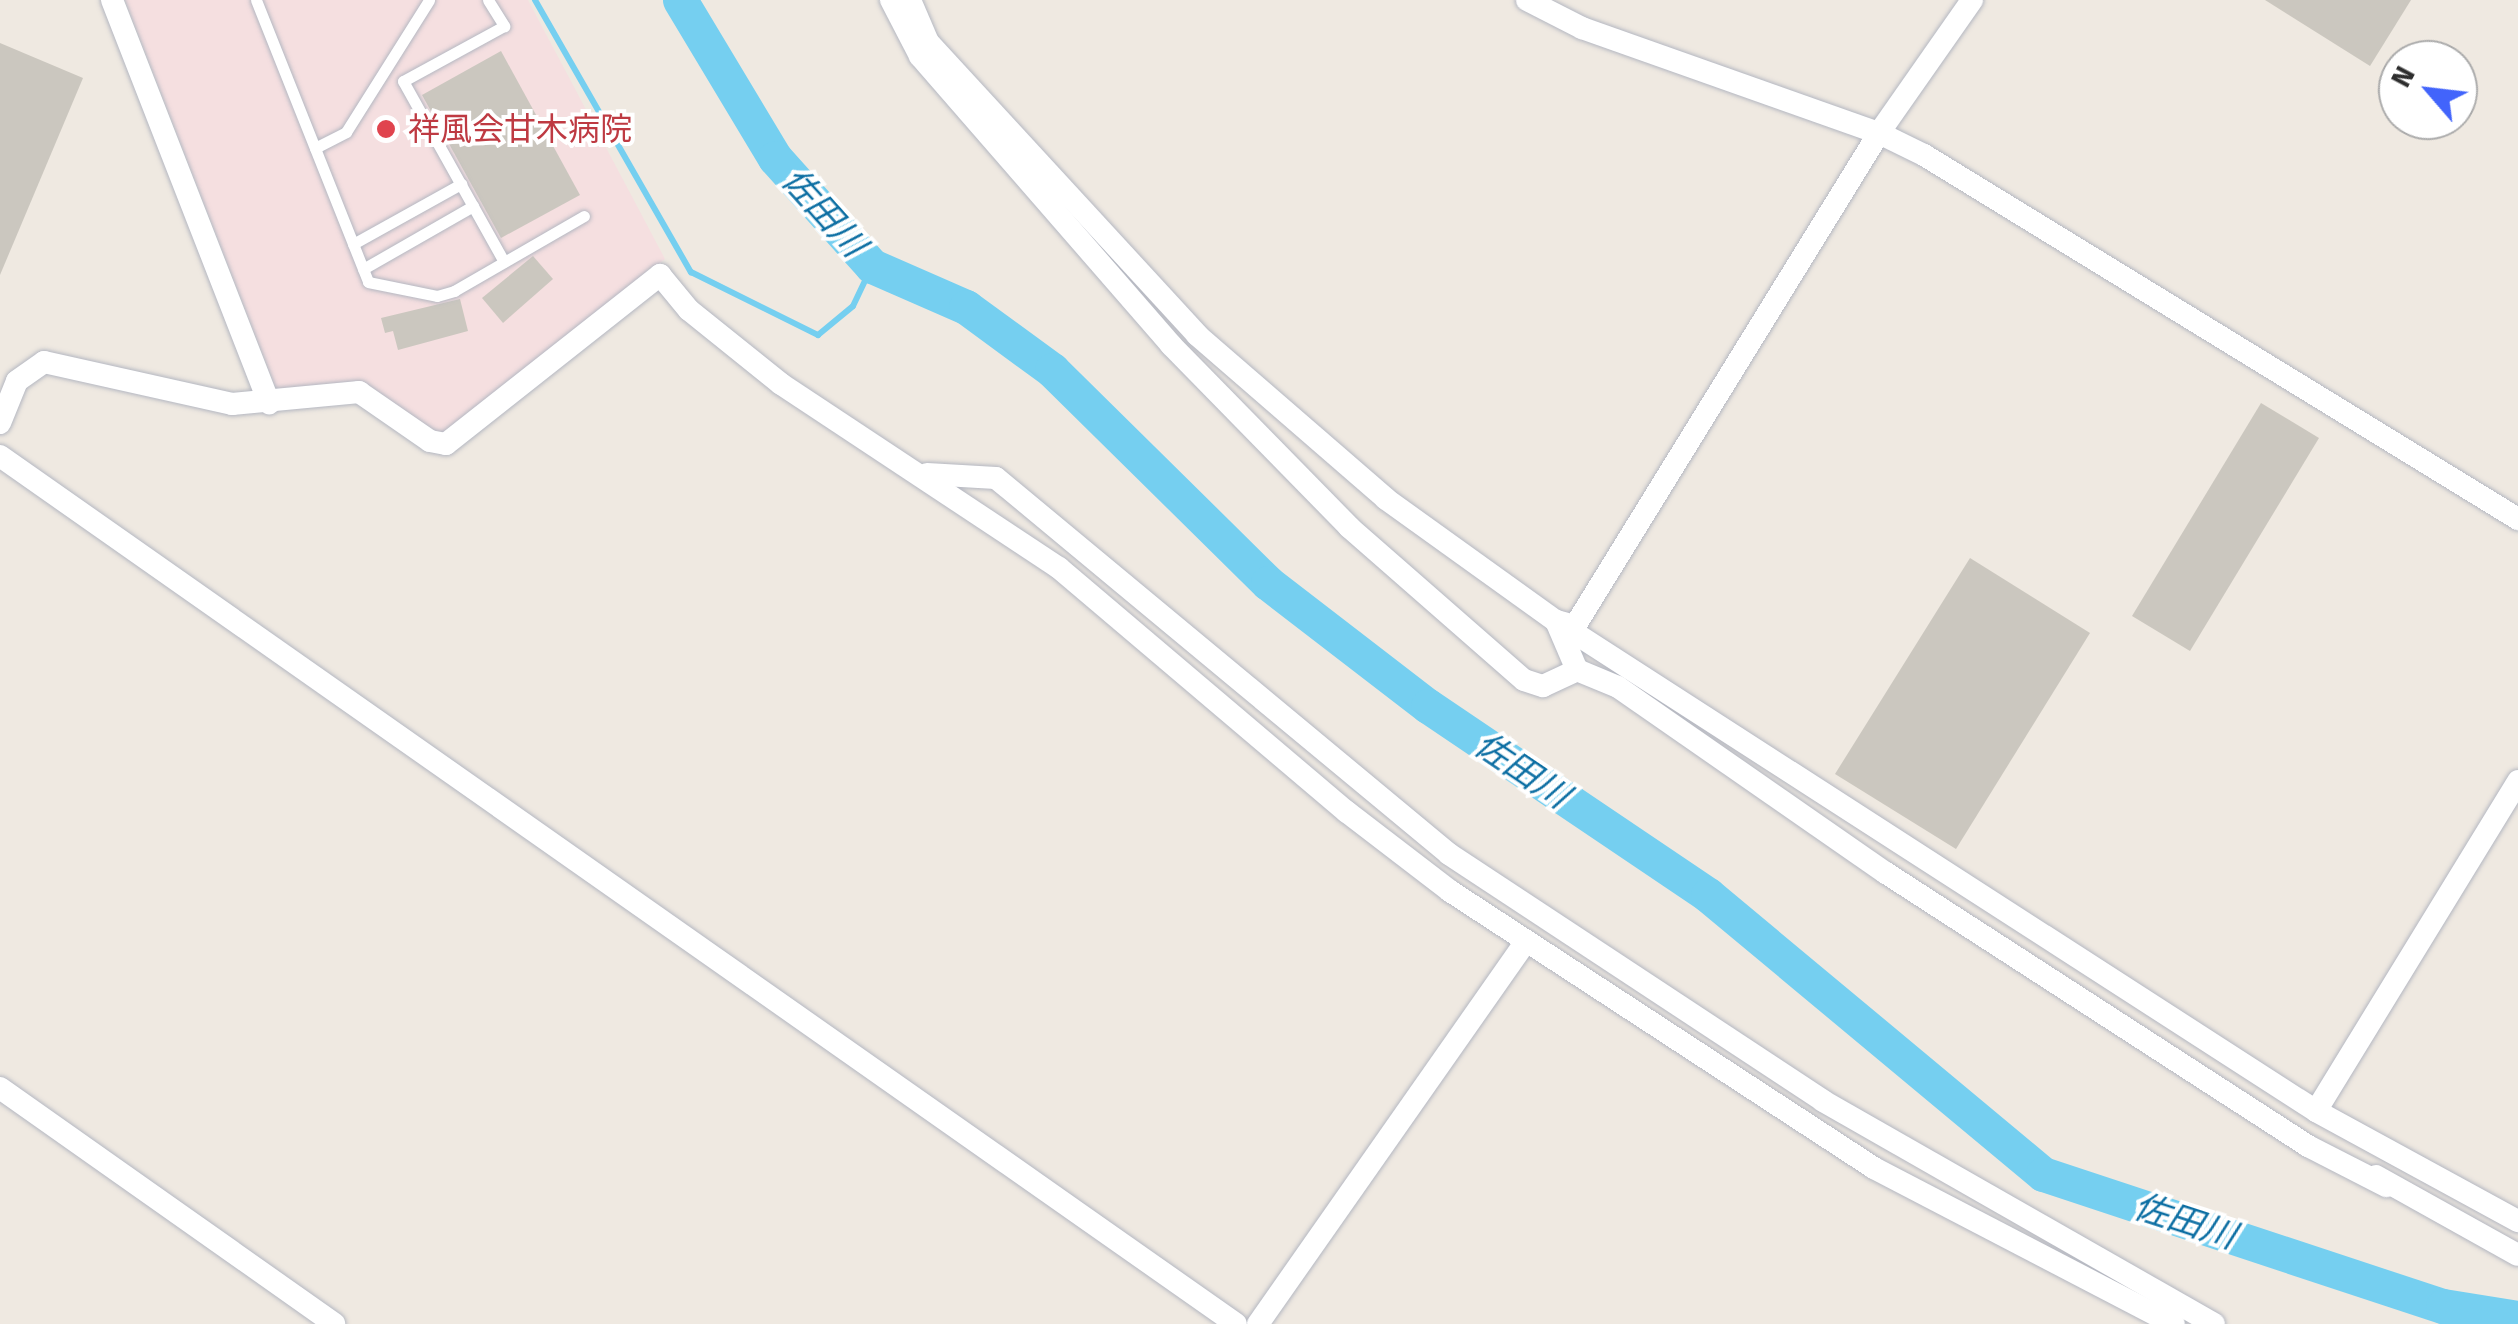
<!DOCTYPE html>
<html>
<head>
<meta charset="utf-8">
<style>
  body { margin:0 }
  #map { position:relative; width:2518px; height:1324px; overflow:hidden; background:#efe9e1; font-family:"Fira Sans","Noto Sans JP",sans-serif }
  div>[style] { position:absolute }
  .medical>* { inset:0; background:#f5dfe0 }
  .stream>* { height:6px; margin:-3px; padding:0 3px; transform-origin:3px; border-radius:3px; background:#75cff0 }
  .river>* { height:35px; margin:-17.5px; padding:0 17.5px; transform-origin:17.5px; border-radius:17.5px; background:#75cff0 }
  .building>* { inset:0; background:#cbc7bf }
  .roads { filter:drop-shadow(0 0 2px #b4b7c1) drop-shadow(0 0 2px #b4b7c1) }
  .lane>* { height:11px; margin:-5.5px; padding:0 5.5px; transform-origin:5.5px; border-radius:5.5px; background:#fff }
  .street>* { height:22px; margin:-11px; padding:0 11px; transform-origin:11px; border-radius:11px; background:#fff }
  .dots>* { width:28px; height:28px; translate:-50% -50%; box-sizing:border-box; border:5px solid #fff; border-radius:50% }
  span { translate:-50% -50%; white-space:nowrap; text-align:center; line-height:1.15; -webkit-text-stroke:8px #fff; paint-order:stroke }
  .health-label { font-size:32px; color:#be3a42 }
  .left { translate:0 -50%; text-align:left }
  .water-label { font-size:35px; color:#0d6fa3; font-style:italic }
  .north { position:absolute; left:2378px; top:40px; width:100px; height:100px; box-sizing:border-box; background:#fff; border:2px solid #ababab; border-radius:50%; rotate:298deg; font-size:28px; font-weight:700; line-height:40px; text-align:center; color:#2e2e2e }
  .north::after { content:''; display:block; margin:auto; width:35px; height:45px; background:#4264fb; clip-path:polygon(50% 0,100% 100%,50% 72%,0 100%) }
</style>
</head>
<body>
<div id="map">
  <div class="medical">
    <div style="clip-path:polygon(125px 0,528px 0,665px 259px,441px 435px,356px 382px,277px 391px)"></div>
  </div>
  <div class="stream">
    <div style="left:535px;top:0;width:314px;rotate:60.2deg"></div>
    <div style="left:691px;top:272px;width:142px;rotate:26.4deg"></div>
    <div style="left:818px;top:335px;width:45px;rotate:-39.6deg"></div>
    <div style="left:853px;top:306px;width:44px;rotate:-64.6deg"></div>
  </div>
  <div class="river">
    <div style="left:680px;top:0;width:184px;rotate:59deg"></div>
    <div style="left:775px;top:158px;width:145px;rotate:48.1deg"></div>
    <div style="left:872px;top:266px;width:103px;rotate:23.6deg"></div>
    <div style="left:966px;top:307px;width:107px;rotate:36.2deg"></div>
    <div style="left:1052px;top:370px;width:303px;rotate:44.6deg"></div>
    <div style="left:1268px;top:583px;width:202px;rotate:37.6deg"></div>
    <div style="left:1428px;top:706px;width:338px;rotate:34deg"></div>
    <div style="left:1708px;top:895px;width:436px;rotate:39.8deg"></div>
    <div style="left:2043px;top:1174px;width:421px;rotate:18.3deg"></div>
    <div style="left:2443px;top:1306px;width:76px;rotate:9.1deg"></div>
  </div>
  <div class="building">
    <div style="clip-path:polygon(2265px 0,2411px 0,2370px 66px)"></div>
    <div style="clip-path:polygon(0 43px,83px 78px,0 275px)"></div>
    <div style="clip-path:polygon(501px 51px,580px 195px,501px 238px,422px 95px)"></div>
    <div style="clip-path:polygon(533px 256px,553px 279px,503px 323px,482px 298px)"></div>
    <div style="clip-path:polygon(460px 299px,468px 331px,398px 350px,393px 331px,385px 333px,381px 318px)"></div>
    <div style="clip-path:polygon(2261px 403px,2319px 438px,2190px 651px,2132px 616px)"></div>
    <div style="clip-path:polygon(1970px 558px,2090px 633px,1956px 849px,1835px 774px)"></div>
  </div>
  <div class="roads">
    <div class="lane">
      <div style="left:256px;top:0;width:303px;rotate:68.3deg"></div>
      <div style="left:368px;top:282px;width:70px;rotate:11.5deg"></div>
      <div style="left:437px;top:296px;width:18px;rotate:-16deg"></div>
      <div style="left:454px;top:291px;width:150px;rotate:-30deg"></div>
      <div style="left:488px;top:0;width:31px;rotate:58deg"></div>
      <div style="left:504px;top:26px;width:115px;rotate:151.4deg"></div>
      <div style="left:403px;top:81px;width:207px;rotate:60.8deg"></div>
      <div style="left:315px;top:148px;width:35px;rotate:-27deg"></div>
      <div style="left:346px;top:132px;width:156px;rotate:-57.8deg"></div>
      <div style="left:353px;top:244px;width:124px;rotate:-29.1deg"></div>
      <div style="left:363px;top:269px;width:127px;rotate:-29.8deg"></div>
    </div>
    <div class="street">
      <div style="left:112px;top:0;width:433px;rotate:68.7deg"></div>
      <div style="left:891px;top:0;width:63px;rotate:62.6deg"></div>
      <div style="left:920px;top:56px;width:383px;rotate:49deg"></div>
      <div style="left:1171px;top:345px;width:255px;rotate:45.6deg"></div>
      <div style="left:1349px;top:527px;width:232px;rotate:41.2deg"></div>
      <div style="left:1524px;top:680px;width:20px;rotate:18deg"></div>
      <div style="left:1543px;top:686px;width:38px;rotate:-25deg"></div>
      <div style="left:1577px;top:670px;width:44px;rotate:22.5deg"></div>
      <div style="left:1618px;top:687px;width:326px;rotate:34.8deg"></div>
      <div style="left:1886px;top:873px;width:503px;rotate:32.9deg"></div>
      <div style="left:2308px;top:1146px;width:88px;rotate:27.1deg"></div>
      <div style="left:910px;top:0;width:46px;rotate:66.8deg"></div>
      <div style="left:928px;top:42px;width:398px;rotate:47.4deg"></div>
      <div style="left:1197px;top:335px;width:250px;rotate:40.9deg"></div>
      <div style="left:1386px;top:499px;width:209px;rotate:35.7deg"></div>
      <div style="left:1556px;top:621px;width:904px;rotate:32.81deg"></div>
      <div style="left:2316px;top:1111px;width:230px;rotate:28.6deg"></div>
      <div style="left:1527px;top:0;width:62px;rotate:27deg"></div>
      <div style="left:1582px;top:28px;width:315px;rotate:19.5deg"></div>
      <div style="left:1879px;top:133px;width:50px;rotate:26.1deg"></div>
      <div style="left:1924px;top:155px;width:697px;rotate:31.5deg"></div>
      <div style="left:0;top:423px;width:45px;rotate:-68deg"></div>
      <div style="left:17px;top:381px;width:33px;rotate:-35deg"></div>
      <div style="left:44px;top:362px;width:193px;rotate:12.6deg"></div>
      <div style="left:232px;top:404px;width:128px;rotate:-5.4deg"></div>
      <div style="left:359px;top:392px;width:86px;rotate:34.6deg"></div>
      <div style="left:430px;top:441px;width:16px;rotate:11deg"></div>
      <div style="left:446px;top:444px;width:273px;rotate:-38.3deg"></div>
      <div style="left:660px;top:275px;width:45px;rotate:50.4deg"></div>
      <div style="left:689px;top:310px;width:118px;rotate:38.8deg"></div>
      <div style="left:781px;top:384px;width:333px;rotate:33.5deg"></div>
      <div style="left:1059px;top:568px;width:377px;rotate:40.3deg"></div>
      <div style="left:1347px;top:812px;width:130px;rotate:37.5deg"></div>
      <div style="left:1450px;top:891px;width:506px;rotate:33.16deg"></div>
      <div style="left:1874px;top:1168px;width:338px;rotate:27.5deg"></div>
      <div style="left:0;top:456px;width:1510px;rotate:35.08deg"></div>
      <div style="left:927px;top:474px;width:69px;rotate:3.3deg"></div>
      <div style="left:996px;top:478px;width:589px;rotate:39.69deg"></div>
      <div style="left:1449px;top:854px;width:448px;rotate:33.4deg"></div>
      <div style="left:1823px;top:1101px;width:450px;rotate:29.7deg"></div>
      <div style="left:1556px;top:621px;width:20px;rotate:15deg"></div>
      <div style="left:1575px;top:626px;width:579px;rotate:-58.34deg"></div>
      <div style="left:1879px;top:133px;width:162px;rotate:-55deg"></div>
      <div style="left:1556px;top:621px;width:53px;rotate:66.8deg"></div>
      <div style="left:0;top:1088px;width:409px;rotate:35.2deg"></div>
      <div style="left:2316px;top:1111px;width:387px;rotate:-58.5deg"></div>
      <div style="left:2376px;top:1176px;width:162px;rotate:29.1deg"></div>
      <div style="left:1258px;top:1324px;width:467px;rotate:-55deg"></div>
    </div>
  </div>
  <div class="dots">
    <div style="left:386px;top:129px;background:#e0444e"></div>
  </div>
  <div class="health-label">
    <span class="left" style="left:408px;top:129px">祥風会甘木病院</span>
  </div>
  <div class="water-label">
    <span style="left:824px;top:212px;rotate:48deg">佐田川</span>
    <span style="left:1522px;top:770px;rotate:34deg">佐田川</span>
    <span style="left:2185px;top:1221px;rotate:18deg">佐田川</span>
  </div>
  <div class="north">N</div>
</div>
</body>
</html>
